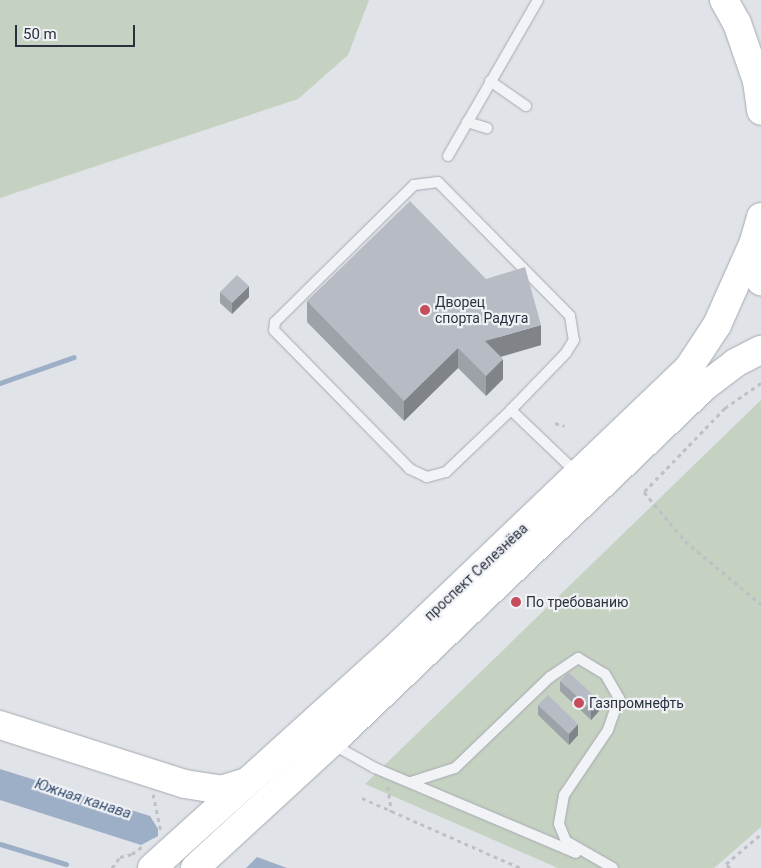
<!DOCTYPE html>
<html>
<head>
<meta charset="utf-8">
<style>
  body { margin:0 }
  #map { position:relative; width:761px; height:868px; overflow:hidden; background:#e0e3e8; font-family:Roboto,sans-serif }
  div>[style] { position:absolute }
  .green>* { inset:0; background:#c5d1c1 }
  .water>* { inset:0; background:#9dafc6 }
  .stream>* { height:5px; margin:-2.5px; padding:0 2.5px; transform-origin:2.5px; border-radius:2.5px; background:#9dafc6 }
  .path>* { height:3px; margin-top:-1.5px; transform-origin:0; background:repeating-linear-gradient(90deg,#bec0c6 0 4px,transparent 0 8px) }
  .roads { filter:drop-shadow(0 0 1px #a5aab2) drop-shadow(0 0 1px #a5aab2) }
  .service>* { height:10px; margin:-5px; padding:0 5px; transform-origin:5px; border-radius:5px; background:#f2f3f6 }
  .secondary>* { height:28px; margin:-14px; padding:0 14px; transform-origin:14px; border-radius:14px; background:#fff }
  .primary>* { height:28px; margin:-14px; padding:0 14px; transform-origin:14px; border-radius:14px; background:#fff }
  .wall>* { inset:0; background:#9da2a9 }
  .shaded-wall>* { inset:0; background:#808489 }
  .building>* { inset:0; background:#b7bcc4 }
  .dots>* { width:14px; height:14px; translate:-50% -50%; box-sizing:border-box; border:2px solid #eff1f5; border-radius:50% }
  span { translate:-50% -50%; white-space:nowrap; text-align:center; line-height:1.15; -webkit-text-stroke:4.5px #eff1f5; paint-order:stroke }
  .poi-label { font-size:14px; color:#29303e }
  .left { translate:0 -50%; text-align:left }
  .street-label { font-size:14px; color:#29303e }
  .water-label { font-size:15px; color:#364e6f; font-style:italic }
  .scale { position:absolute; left:15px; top:25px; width:120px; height:22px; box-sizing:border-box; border:2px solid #29303e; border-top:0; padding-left:6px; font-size:15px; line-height:18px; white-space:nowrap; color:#29303e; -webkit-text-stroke:4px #eff1f5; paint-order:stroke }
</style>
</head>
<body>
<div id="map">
  <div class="green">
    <div style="clip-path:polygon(0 0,369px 0,348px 55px,298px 99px,0 198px)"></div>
    <div style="clip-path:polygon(761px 400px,761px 827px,714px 868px,558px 868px,365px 784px)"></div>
  </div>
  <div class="water">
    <div style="clip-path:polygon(0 769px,150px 816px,158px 829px,158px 836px,141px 845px,0 800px)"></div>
    <div style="clip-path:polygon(257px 857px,287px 868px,246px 868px)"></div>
  </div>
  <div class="stream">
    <div style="left:0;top:383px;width:78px;rotate:-19.4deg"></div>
    <div style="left:0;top:844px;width:69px;rotate:16.9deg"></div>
  </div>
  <div class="path">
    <div style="left:761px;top:383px;width:44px;rotate:145.2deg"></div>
    <div style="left:725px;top:408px;width:117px;rotate:134deg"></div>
    <div style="left:644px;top:492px;width:64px;rotate:50.1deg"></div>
    <div style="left:685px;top:541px;width:99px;rotate:39.7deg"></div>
    <div style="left:555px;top:423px;width:10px;rotate:17deg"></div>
    <div style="left:388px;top:786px;width:26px;rotate:83deg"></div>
    <div style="left:153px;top:794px;width:38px;rotate:78deg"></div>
    <div style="left:362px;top:798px;width:174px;rotate:23.8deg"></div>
    <div style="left:112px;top:868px;width:14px;rotate:-54deg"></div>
    <div style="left:120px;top:857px;width:12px;rotate:-14deg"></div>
    <div style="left:132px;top:854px;width:14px;rotate:-36deg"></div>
    <div style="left:730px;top:868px;width:6px;rotate:-135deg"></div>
    <div style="left:726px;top:864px;width:46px;rotate:-40.6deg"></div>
  </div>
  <div class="roads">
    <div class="service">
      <div style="left:490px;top:81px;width:44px;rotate:34.8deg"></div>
      <div style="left:467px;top:122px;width:21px;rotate:17deg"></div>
      <div style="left:448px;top:156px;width:180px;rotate:-60deg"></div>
      <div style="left:511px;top:410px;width:90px;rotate:136.4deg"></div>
      <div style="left:446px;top:472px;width:20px;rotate:165deg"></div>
      <div style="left:427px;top:477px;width:19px;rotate:-155deg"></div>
      <div style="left:410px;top:469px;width:194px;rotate:-134.4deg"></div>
      <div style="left:274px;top:330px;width:8px;rotate:-83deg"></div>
      <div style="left:275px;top:322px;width:195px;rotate:-44.6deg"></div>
      <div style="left:414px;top:185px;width:24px;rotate:-7deg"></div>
      <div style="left:438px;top:182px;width:188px;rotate:45.4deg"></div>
      <div style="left:570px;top:316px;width:24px;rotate:81deg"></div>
      <div style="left:574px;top:340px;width:15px;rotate:122deg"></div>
      <div style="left:566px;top:353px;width:79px;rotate:134deg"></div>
      <div style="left:511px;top:410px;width:91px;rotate:43.7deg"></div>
      <div style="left:332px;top:744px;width:49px;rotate:29.2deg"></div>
      <div style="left:375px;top:768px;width:218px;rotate:22.9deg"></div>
      <div style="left:411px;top:782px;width:46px;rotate:-17.7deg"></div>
      <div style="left:455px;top:768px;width:132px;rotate:-43.8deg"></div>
      <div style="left:550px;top:677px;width:34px;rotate:-34deg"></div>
      <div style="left:578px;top:658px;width:31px;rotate:31deg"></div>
      <div style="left:605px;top:674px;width:28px;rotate:60deg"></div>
      <div style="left:619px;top:698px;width:34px;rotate:109deg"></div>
      <div style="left:608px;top:730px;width:78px;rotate:124.1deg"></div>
      <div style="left:564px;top:795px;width:29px;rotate:100deg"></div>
      <div style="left:559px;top:824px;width:18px;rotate:68deg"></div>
      <div style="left:566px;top:841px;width:54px;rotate:29.9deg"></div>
    </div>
    <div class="secondary">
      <div style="left:724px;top:0;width:26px;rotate:61deg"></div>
      <div style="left:737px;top:23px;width:61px;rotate:71deg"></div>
      <div style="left:757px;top:81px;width:30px;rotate:82deg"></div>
      <div style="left:0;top:725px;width:194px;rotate:17.7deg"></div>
      <div style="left:185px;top:784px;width:36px;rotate:9deg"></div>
      <div style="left:221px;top:790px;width:24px;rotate:-17deg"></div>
    </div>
    <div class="primary">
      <div style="left:761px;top:217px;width:26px;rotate:106deg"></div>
      <div style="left:754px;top:242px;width:40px;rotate:80deg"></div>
      <div style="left:152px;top:868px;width:337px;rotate:-42.1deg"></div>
      <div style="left:402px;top:642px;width:395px;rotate:-43.7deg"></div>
      <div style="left:688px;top:369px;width:53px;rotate:-56.6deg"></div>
      <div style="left:717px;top:325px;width:91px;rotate:-66deg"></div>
      <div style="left:195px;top:868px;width:185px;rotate:-42.6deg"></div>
      <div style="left:331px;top:743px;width:517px;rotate:-43.67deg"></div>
      <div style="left:705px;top:386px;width:38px;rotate:-37deg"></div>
      <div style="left:735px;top:363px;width:29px;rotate:-27deg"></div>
    </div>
  </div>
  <div class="wall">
    <div style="clip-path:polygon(220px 292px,249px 297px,232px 314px,220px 303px)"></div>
    <div style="clip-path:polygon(307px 301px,541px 345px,501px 357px,503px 379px,486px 396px,458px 368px,404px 421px,307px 322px)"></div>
    <div style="clip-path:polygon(560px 681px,599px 711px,591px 720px,560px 691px)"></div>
    <div style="clip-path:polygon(538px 705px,578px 735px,569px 745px,538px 715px)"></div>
  </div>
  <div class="shaded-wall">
    <div style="clip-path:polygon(249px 286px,249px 297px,232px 314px,232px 303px)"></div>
    <div style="clip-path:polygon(541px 325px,541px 345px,485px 361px,485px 341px)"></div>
    <div style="clip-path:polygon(458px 348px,458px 368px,404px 421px,404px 401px)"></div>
    <div style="clip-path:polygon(503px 359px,503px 379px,486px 396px,486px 376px)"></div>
    <div style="clip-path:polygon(599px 700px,599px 711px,591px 720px,591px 709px)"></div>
    <div style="clip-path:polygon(578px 724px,578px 735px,569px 745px,569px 734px)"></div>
  </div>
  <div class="building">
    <div style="clip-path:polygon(410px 201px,486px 279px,525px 267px,541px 325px,485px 341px,503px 359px,486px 376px,458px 348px,404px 401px,307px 301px)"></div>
    <div style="clip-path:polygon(237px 275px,249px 286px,232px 303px,220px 292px)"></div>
    <div style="clip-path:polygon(568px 672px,599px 700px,591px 709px,560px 681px)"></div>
    <div style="clip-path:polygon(548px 695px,578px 724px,569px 734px,538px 705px)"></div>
  </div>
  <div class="dots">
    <div style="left:425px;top:310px;background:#c54c5b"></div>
    <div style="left:516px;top:602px;background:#c54c5b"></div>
    <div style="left:579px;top:703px;background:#c54c5b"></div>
  </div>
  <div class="poi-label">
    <span class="left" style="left:435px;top:310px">Дворец<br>спорта Радуга</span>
    <span class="left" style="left:526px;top:602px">По требованию</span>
    <span class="left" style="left:589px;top:703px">Газпромнефть</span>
  </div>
  <div class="street-label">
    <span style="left:476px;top:572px;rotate:-43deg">проспект Селезнёва</span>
  </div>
  <div class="water-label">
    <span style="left:83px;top:799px;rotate:18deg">Южная канава</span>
  </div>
  <div class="scale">50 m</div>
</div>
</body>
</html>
